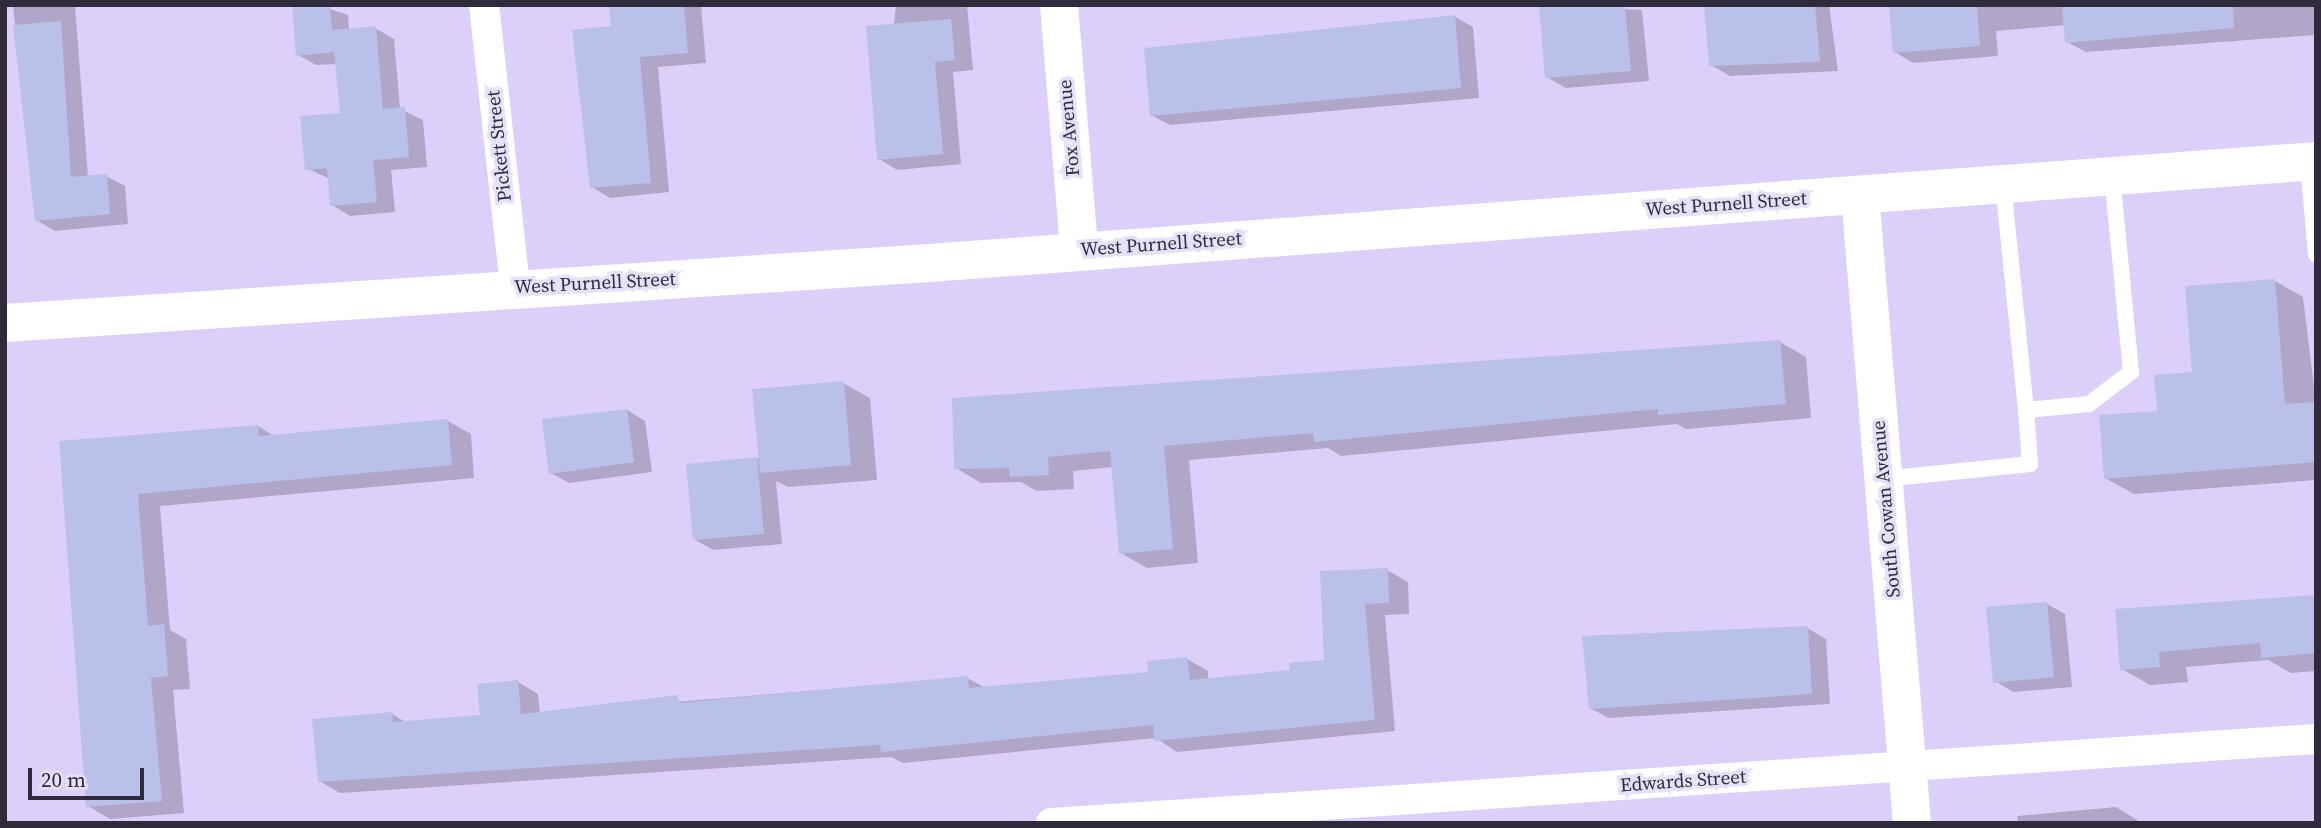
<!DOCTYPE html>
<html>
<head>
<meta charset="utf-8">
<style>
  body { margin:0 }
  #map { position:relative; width:2321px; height:828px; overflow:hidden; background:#dcd0fb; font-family:"Source Serif 4",serif }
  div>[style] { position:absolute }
  .shadow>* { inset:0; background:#0003 }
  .building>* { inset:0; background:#b9c0ea }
  .lane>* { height:16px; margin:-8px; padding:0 8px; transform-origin:8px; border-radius:8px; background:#fff }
  .street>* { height:30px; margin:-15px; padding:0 15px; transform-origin:15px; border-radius:15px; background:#fff }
  .secondary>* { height:38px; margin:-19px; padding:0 19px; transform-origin:19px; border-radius:19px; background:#fff }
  span { translate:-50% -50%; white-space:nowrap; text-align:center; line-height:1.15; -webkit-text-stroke:7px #e7e0fb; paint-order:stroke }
  .street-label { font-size:19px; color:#302b3c }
  .frame { position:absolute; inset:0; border:7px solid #302b3c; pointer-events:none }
  .scale { position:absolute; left:28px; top:768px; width:116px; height:32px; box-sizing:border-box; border:4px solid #302b3c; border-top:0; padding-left:9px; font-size:21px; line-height:24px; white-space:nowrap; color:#302b3c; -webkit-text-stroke:5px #e7e0fb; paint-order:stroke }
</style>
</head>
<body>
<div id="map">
  <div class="shadow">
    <div style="clip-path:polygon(13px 5px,75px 5px,88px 177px,106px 176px,125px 186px,128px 224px,55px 231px,36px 220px)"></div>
    <div style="clip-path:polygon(317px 5px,348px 15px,349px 30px,375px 28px,394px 39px,400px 109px,423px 120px,427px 167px,391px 170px,395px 212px,350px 216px,332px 205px,330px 179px,306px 168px,342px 114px,337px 64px,316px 65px,298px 55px)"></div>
    <div style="clip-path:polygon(610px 5px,701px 5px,706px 63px,658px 67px,669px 192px,610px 198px,592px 187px,613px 28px)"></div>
    <div style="clip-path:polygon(896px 5px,967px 5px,973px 70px,953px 72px,961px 164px,897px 170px,879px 159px)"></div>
    <div style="clip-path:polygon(1552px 5px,1642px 10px,1649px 81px,1566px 88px,1547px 77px)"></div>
    <div style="clip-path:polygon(1715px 5px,1829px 5px,1838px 71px,1730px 76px,1711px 65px)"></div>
    <div style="clip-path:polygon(1891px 5px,2316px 5px,2316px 35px,2086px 52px,2067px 42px,2066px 25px,1996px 31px,1998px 56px,1913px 63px,1895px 52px)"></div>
    <div style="clip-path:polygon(1454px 16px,1473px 27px,1479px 98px,1170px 125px,1151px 115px)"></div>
    <div style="clip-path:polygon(2275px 281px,2303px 297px,2316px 403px,2316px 480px,2134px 494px,2105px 478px)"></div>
    <div style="clip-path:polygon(1780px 342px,1806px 357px,1811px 418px,1686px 429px,1677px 424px,1341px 456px,1328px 448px,1189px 460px,1198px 563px,1147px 568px,1121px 553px,1114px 467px,1073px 471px,1074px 489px,1037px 491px,1021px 482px,981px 483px,956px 468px)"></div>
    <div style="clip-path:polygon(843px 383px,870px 398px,877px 480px,788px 487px,776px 481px,782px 544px,713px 550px,694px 539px,757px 459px)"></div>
    <div style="clip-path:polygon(627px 410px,645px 421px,652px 472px,569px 483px,551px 473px)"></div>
    <div style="clip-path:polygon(448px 421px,471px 434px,474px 478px,160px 506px,170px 630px,186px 639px,190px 689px,173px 690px,184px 813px,110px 819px,88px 806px,61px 443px,258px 426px,274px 436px)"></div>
    <div style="clip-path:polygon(1387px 570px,1408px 582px,1409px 614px,1385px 615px,1395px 731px,1177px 752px,1156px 738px,903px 763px,891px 757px,340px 793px,319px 781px,392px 714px,407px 723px,482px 716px,518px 682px,538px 694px,540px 713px,967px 678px,986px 688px,1150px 673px,1187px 659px,1208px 671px,1208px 680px,1292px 671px,1326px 661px)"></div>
    <div style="clip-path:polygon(2316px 596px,2316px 671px,2291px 673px,2268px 660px,2186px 667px,2188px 682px,2150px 685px,2122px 669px,2117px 611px)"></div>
    <div style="clip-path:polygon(2047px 604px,2065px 614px,2072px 687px,2013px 692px,1995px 681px)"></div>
    <div style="clip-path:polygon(1807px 628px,1826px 639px,1830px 704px,1609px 718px,1590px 708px,1584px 637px)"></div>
    <div style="clip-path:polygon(2116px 807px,2142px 823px,2018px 823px,2017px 816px)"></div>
  </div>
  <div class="building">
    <div style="clip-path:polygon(292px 5px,330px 5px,332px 30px,376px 26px,383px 109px,405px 107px,409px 157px,373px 160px,377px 202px,330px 206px,327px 168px,305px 170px,300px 116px,340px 113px,334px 52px,296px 56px)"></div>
    <div style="clip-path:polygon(609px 5px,684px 5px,688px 53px,640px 57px,651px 183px,590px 188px,572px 30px,611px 26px)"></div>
    <div style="clip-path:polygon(1539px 5px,1625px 5px,1631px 71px,1545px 78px)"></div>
    <div style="clip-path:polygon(1704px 5px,1815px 5px,1820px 62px,1709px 66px)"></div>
    <div style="clip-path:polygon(1889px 5px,1977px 5px,1980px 46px,1893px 53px)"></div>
    <div style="clip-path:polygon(2062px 5px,2233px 5px,2234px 28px,2065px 43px)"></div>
    <div style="clip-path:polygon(1455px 15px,1461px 88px,1150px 116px,1144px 48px)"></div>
    <div style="clip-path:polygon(951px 19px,955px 60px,935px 62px,943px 154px,877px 160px,866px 26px)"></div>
    <div style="clip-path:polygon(61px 21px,71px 177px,107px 174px,110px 214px,35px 221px,13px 25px)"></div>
    <div style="clip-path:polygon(2275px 279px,2285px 404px,2316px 402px,2316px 462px,2104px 479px,2099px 415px,2157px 411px,2154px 375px,2192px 372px,2185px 286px)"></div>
    <div style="clip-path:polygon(1780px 340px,1786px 404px,1658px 415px,1658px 409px,1314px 442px,1313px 433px,1164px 446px,1173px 549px,1119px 554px,1110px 451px,1048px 457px,1049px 475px,1010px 477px,1009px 468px,954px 469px,952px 398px)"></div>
    <div style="clip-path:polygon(844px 381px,851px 465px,760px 473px,752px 389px)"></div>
    <div style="clip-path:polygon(627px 409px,634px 462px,549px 474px,542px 419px)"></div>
    <div style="clip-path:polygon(448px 419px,452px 465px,138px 494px,148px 626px,164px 624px,168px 676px,151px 678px,162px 801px,86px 807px,59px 441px,258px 425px,259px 436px)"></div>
    <div style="clip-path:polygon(757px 457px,764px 534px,693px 540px,686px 464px)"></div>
    <div style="clip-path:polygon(1388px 568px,1389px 603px,1365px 604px,1375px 720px,1154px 741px,1153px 725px,881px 752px,880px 745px,318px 782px,312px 719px,392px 712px,393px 722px,480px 715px,477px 684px,518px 680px,521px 714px,678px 695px,679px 703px,968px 676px,969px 688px,1148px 672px,1147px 661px,1187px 657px,1190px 680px,1290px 670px,1289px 663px,1324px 660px,1320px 571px)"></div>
    <div style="clip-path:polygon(2316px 595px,2316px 653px,2261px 658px,2260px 643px,2159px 652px,2160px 667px,2120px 670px,2115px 609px)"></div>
    <div style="clip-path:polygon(2047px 602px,2054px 677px,1993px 683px,1986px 607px)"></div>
    <div style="clip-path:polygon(1808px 626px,1812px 694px,1589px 709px,1582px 636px)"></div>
  </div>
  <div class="lane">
    <div style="left:2308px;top:162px;width:93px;rotate:85.1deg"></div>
    <div style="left:2003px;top:184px;width:227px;rotate:84.2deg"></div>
    <div style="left:2026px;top:410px;width:63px;rotate:-5.4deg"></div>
    <div style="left:2089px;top:404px;width:53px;rotate:-37.3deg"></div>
    <div style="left:2131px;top:372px;width:197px;rotate:-95.5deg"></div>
    <div style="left:1883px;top:479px;width:148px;rotate:-5.8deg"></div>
    <div style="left:2030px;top:464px;width:54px;rotate:-94.2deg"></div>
  </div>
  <div class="street">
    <div style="left:484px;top:5px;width:285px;rotate:83.7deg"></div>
    <div style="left:1051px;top:823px;width:1268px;rotate:-3.8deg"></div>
  </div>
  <div class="secondary">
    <div style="left:1059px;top:5px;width:246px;rotate:85.3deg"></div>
    <div style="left:1860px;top:195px;width:630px;rotate:85.27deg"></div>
    <div style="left:5px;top:323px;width:912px;rotate:-3.71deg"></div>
    <div style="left:915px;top:264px;width:1405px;rotate:-4.2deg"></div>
  </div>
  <div class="street-label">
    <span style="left:1069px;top:128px;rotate:-95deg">Fox Avenue</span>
    <span style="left:499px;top:146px;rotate:-96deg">Pickett Street</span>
    <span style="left:1726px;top:204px;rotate:-4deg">West Purnell Street</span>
    <span style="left:1161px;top:244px;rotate:-4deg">West Purnell Street</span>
    <span style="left:595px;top:283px;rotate:-3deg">West Purnell Street</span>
    <span style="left:1886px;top:509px;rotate:-95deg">South Cowan Avenue</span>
    <span style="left:1683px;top:781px;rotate:-4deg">Edwards Street</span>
  </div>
  <div class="frame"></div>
  <div class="scale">20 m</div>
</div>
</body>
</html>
